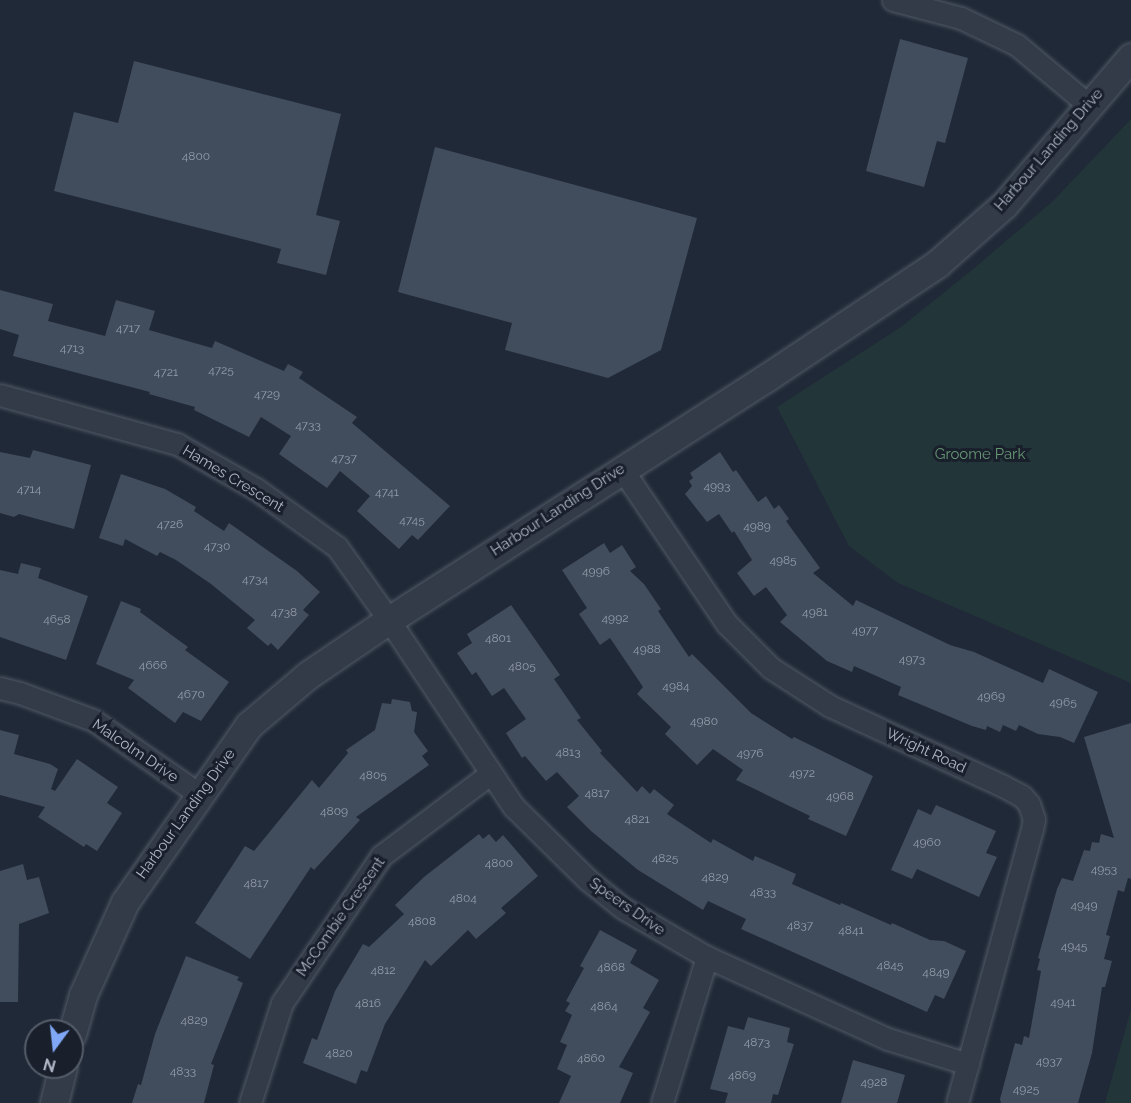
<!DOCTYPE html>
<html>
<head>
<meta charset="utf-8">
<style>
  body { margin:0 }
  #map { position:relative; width:1131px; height:1103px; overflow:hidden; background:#202937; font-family:Raleway,sans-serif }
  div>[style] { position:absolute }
  .green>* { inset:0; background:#223538 }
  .building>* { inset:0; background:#414c5c }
  .roads { filter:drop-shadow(0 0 2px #515966) drop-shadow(0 0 2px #515966) }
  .minor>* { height:21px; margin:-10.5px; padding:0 10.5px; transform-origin:10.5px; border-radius:10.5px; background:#343b48 }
  .tertiary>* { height:27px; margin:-13.5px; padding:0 13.5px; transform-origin:13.5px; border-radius:13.5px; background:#343b48 }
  span { translate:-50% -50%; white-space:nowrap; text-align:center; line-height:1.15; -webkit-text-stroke:6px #19202c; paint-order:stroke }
  .number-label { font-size:12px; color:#939cab }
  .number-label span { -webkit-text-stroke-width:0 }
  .street-label { font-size:15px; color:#aeb6c5 }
  .park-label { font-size:15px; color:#669573 }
  .north { position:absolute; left:24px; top:1019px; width:60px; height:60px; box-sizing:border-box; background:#19202c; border:2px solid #555c69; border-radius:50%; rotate:195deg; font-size:16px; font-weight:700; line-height:24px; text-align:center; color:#aeb6c5 }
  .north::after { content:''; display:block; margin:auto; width:21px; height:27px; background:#81a8f7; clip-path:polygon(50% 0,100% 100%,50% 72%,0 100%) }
</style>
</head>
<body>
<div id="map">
  <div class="green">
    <div style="clip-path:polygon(1131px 119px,1131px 683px,898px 583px,849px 546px,777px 407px,901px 327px,972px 270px,1053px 201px)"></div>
    <div style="clip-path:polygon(1131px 1009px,1131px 1103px,1105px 1103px)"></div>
  </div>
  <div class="building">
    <div style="clip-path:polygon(900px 39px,968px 58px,945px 143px,937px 141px,924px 187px,866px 171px)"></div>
    <div style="clip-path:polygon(134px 61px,341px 114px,316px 215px,340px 221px,326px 275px,277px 263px,281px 249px,54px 191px,74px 112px,118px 123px)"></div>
    <div style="clip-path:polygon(435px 147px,697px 218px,661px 350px,608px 378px,505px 350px,512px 323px,398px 292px)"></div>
    <div style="clip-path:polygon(0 290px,53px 304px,48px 321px,105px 336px,116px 300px,155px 311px,149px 330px,212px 348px,215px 341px,284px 371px,288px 364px,303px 372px,299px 378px,357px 417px,352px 423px,450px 506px,418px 540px,412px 535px,399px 549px,357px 511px,370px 496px,340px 471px,327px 488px,279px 454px,291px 436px,261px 417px,249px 437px,194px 410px,195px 407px,149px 394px,150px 392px,13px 356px,19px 335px,0 329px)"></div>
    <div style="clip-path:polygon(33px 450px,91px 465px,74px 529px,19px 514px,14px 517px,0 513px,0 452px,30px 458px)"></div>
    <div style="clip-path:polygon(720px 452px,733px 472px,736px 470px,758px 502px,766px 496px,774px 509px,779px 505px,789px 519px,786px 521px,820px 568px,813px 573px,853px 606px,856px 600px,950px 645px,974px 652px,1043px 683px,1049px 669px,1098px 692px,1074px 743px,1060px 737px,1038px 734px,1019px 725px,1016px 731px,1003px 725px,1000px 732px,987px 726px,986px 730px,972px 726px,898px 695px,901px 687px,854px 666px,852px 672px,827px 661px,780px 622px,787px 615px,766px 587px,754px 596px,737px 573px,752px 560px,734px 531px,732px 533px,719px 514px,707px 522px,685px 494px,692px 486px,689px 481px,693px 478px,690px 473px)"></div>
    <div style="clip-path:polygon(121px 474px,165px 489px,196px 507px,194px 511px,224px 531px,229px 523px,297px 571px,320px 592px,303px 610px,309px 615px,278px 650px,271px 643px,268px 646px,247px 628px,255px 620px,211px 584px,176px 560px,160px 552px,157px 556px,125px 539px,123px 546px,99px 538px)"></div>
    <div style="clip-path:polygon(604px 543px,610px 553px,622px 545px,636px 567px,630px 571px,644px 584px,661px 609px,658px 611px,689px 657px,692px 654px,751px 713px,792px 739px,794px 737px,804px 742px,873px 776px,846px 836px,808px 819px,810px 816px,736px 780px,743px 770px,713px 749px,697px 765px,665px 734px,671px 727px,637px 694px,643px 687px,610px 638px,600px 645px,594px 636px,579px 614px,587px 608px,562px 570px)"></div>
    <div style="clip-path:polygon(21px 563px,41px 568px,38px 578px,88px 596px,66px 660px,0 637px,0 570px,18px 574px)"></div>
    <div style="clip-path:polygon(121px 601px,141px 609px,140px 612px,188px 647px,185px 650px,229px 682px,201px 721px,183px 712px,175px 723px,128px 688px,134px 680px,96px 664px)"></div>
    <div style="clip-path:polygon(511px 605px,560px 675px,554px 679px,581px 718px,577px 720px,602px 751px,600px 753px,637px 792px,642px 786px,650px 794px,654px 789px,674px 805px,667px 814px,711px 843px,713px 839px,753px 861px,755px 856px,796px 874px,792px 884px,840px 905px,841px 903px,891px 925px,892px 923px,930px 940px,944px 941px,966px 951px,944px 999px,935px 995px,927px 1012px,741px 929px,746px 919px,708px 901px,703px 910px,638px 870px,591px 831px,567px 807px,579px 796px,557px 772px,546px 781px,525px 756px,522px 758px,506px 733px,526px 719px,504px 688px,492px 696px,476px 672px,472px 675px,457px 653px,472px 643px,467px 634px)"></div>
    <div style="clip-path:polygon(392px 699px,410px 702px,412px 711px,417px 712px,414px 732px,428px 751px,422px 756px,429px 765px,356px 817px,360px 820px,314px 870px,311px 867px,250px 959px,195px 923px,245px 846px,254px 851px,312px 780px,319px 788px,348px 753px,346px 750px,375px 730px,382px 703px,391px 704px)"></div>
    <div style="clip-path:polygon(1131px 723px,1131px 879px,1128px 878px,1124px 892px,1118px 890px,1106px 935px,1110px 936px,1104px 959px,1112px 961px,1105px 987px,1102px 987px,1092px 1053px,1078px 1103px,1001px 1103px,1000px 1099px,1015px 1043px,1022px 1045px,1024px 1036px,1029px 1038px,1041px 971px,1037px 970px,1040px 959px,1038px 958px,1057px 889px,1062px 878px,1073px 881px,1084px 850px,1090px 851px,1092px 842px,1099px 843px,1101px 834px,1114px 838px,1084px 737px)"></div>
    <div style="clip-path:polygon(0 730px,19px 735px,14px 754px,50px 764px,58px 769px,51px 789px,55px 791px,77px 759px,118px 787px,107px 803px,122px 813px,97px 851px,86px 844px,84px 847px,38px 817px,45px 807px,0 795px)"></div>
    <div style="clip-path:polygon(936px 805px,996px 831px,986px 853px,997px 857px,979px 897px,917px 869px,912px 879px,891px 870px,918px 809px,931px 815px)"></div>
    <div style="clip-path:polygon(479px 834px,483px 839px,489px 834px,496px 842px,503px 835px,538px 876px,501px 908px,506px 913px,476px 939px,468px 930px,431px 966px,425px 960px,385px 1024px,367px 1072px,361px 1070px,356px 1084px,303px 1063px,312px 1038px,317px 1040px,335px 991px,363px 944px,369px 947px,404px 914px,395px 905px,424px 877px)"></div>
    <div style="clip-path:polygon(23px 864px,27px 880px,39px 877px,49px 913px,19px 924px,18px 1002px,0 1002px,0 871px)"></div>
    <div style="clip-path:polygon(600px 930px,637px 950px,630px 963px,659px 980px,643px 1008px,650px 1012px,619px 1067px,633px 1073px,620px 1103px,559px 1103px,571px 1076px,557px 1069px,567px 1045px,560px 1042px,572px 1015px,565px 1011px,570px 1003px,566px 1001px,584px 968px,580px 966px)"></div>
    <div style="clip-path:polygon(186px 956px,239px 977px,237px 980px,243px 983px,211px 1064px,214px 1065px,204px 1103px,132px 1103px,138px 1084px,141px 1085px,155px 1034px)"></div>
    <div style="clip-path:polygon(748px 1017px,790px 1028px,787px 1042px,794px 1044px,778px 1095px,773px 1094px,771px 1103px,725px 1103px,728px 1093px,710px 1089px,728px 1026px,744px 1030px)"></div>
    <div style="clip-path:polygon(853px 1060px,905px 1075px,897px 1103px,841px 1103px)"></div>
  </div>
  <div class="roads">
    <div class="minor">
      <div style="left:893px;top:0;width:70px;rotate:14.8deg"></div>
      <div style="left:961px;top:18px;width:62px;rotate:25.7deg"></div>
      <div style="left:1017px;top:45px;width:95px;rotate:39.9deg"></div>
      <div style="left:0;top:395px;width:184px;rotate:15.5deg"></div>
      <div style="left:177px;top:444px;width:91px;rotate:29.7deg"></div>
      <div style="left:256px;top:489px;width:100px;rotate:35.6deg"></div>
      <div style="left:337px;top:547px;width:90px;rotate:54.5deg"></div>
      <div style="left:389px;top:620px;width:224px;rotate:56.3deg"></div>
      <div style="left:513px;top:806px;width:105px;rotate:44.6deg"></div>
      <div style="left:588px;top:880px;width:45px;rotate:38.7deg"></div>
      <div style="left:623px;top:908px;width:97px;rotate:30.3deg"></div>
      <div style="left:707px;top:957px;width:199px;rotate:24.4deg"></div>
      <div style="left:888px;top:1039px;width:84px;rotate:17.4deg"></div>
      <div style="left:622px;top:469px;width:187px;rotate:55.9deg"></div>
      <div style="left:727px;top:624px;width:62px;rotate:45deg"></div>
      <div style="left:771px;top:668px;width:70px;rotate:32.8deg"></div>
      <div style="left:830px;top:706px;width:191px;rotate:24.8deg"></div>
      <div style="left:1003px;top:786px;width:21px;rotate:28deg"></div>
      <div style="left:1022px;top:796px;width:11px;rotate:49deg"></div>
      <div style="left:1029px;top:804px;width:16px;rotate:72deg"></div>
      <div style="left:1034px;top:819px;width:10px;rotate:101deg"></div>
      <div style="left:1032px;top:829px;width:284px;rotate:105.3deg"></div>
      <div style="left:0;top:688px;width:21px;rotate:14deg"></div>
      <div style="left:20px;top:693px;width:78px;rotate:20.3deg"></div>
      <div style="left:93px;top:720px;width:131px;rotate:35deg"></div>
      <div style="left:250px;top:1103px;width:105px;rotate:-72.3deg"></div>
      <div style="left:282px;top:1003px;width:177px;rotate:-56deg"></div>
      <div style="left:381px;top:856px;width:136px;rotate:-37deg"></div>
      <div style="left:662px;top:1103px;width:153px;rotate:-72.9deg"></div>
    </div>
    <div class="tertiary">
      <div style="left:72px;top:1034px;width:41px;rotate:-74.2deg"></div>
      <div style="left:83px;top:995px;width:102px;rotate:-65.7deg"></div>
      <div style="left:125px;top:902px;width:216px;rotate:-55deg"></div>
      <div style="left:249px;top:725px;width:77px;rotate:-40.3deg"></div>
      <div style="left:308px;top:675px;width:98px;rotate:-34.2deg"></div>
      <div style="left:389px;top:620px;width:448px;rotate:-32.7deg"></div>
      <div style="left:766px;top:378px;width:206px;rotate:-33.7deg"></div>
      <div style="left:937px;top:264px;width:89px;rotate:-41.4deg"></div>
      <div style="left:1004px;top:205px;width:195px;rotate:-49.4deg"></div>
      <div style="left:54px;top:1103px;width:37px;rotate:-76deg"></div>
    </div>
  </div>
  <div class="number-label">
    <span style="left:196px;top:157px">4800</span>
    <span style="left:128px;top:329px">4717</span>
    <span style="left:72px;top:349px">4713</span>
    <span style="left:221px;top:371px">4725</span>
    <span style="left:166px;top:373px">4721</span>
    <span style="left:267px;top:395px">4729</span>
    <span style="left:308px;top:426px">4733</span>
    <span style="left:344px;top:459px">4737</span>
    <span style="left:717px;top:487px">4993</span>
    <span style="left:29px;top:490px">4714</span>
    <span style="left:387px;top:493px">4741</span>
    <span style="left:412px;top:521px">4745</span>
    <span style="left:170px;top:525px">4726</span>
    <span style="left:757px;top:527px">4989</span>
    <span style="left:217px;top:547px">4730</span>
    <span style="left:783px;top:561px">4985</span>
    <span style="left:596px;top:572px">4996</span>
    <span style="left:255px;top:580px">4734</span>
    <span style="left:284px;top:613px">4738</span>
    <span style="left:815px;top:613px">4981</span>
    <span style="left:615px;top:619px">4992</span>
    <span style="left:57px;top:620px">4658</span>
    <span style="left:865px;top:631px">4977</span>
    <span style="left:498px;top:639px">4801</span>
    <span style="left:647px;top:650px">4988</span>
    <span style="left:912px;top:660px">4973</span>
    <span style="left:153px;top:666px">4666</span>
    <span style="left:522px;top:667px">4805</span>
    <span style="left:676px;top:687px">4984</span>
    <span style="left:191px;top:695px">4670</span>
    <span style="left:991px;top:697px">4969</span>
    <span style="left:1063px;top:703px">4965</span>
    <span style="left:704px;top:722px">4980</span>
    <span style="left:568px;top:753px">4813</span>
    <span style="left:750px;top:754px">4976</span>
    <span style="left:802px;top:774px">4972</span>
    <span style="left:373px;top:776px">4805</span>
    <span style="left:597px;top:794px">4817</span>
    <span style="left:840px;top:797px">4968</span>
    <span style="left:334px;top:812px">4809</span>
    <span style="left:637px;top:820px">4821</span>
    <span style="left:927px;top:843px">4960</span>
    <span style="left:665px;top:859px">4825</span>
    <span style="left:499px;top:864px">4800</span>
    <span style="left:1104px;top:870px">4953</span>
    <span style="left:715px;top:878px">4829</span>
    <span style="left:256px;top:884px">4817</span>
    <span style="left:763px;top:893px">4833</span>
    <span style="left:463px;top:899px">4804</span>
    <span style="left:1084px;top:906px">4949</span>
    <span style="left:422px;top:922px">4808</span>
    <span style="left:800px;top:926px">4837</span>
    <span style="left:851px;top:931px">4841</span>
    <span style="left:1074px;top:947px">4945</span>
    <span style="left:890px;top:966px">4845</span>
    <span style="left:611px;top:968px">4868</span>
    <span style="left:383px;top:971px">4812</span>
    <span style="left:936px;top:973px">4849</span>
    <span style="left:1063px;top:1003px">4941</span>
    <span style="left:368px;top:1004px">4816</span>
    <span style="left:604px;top:1007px">4864</span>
    <span style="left:194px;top:1021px">4829</span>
    <span style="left:757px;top:1043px">4873</span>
    <span style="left:339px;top:1054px">4820</span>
    <span style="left:591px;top:1059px">4860</span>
    <span style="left:1049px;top:1062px">4937</span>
    <span style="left:183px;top:1072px">4833</span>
    <span style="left:742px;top:1076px">4869</span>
    <span style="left:874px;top:1083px">4928</span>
    <span style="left:1026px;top:1090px">4925</span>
  </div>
  <div class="street-label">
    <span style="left:1049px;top:150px;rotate:-49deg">Harbour Landing Drive</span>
    <span style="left:233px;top:479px;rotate:31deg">Hames Crescent</span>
    <span style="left:558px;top:510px;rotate:-33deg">Harbour Landing Drive</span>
    <span style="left:135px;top:751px;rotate:34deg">Malcolm Drive</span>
    <span style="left:926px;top:751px;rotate:25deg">Wright Road</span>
    <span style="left:186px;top:814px;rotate:-54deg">Harbour Landing Drive</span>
    <span style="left:627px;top:907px;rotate:35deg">Speers Drive</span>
    <span style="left:341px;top:917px;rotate:-55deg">McCombie Crescent</span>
  </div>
  <div class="park-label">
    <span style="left:980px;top:455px">Groome Park</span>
  </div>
  <div class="north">N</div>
</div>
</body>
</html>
